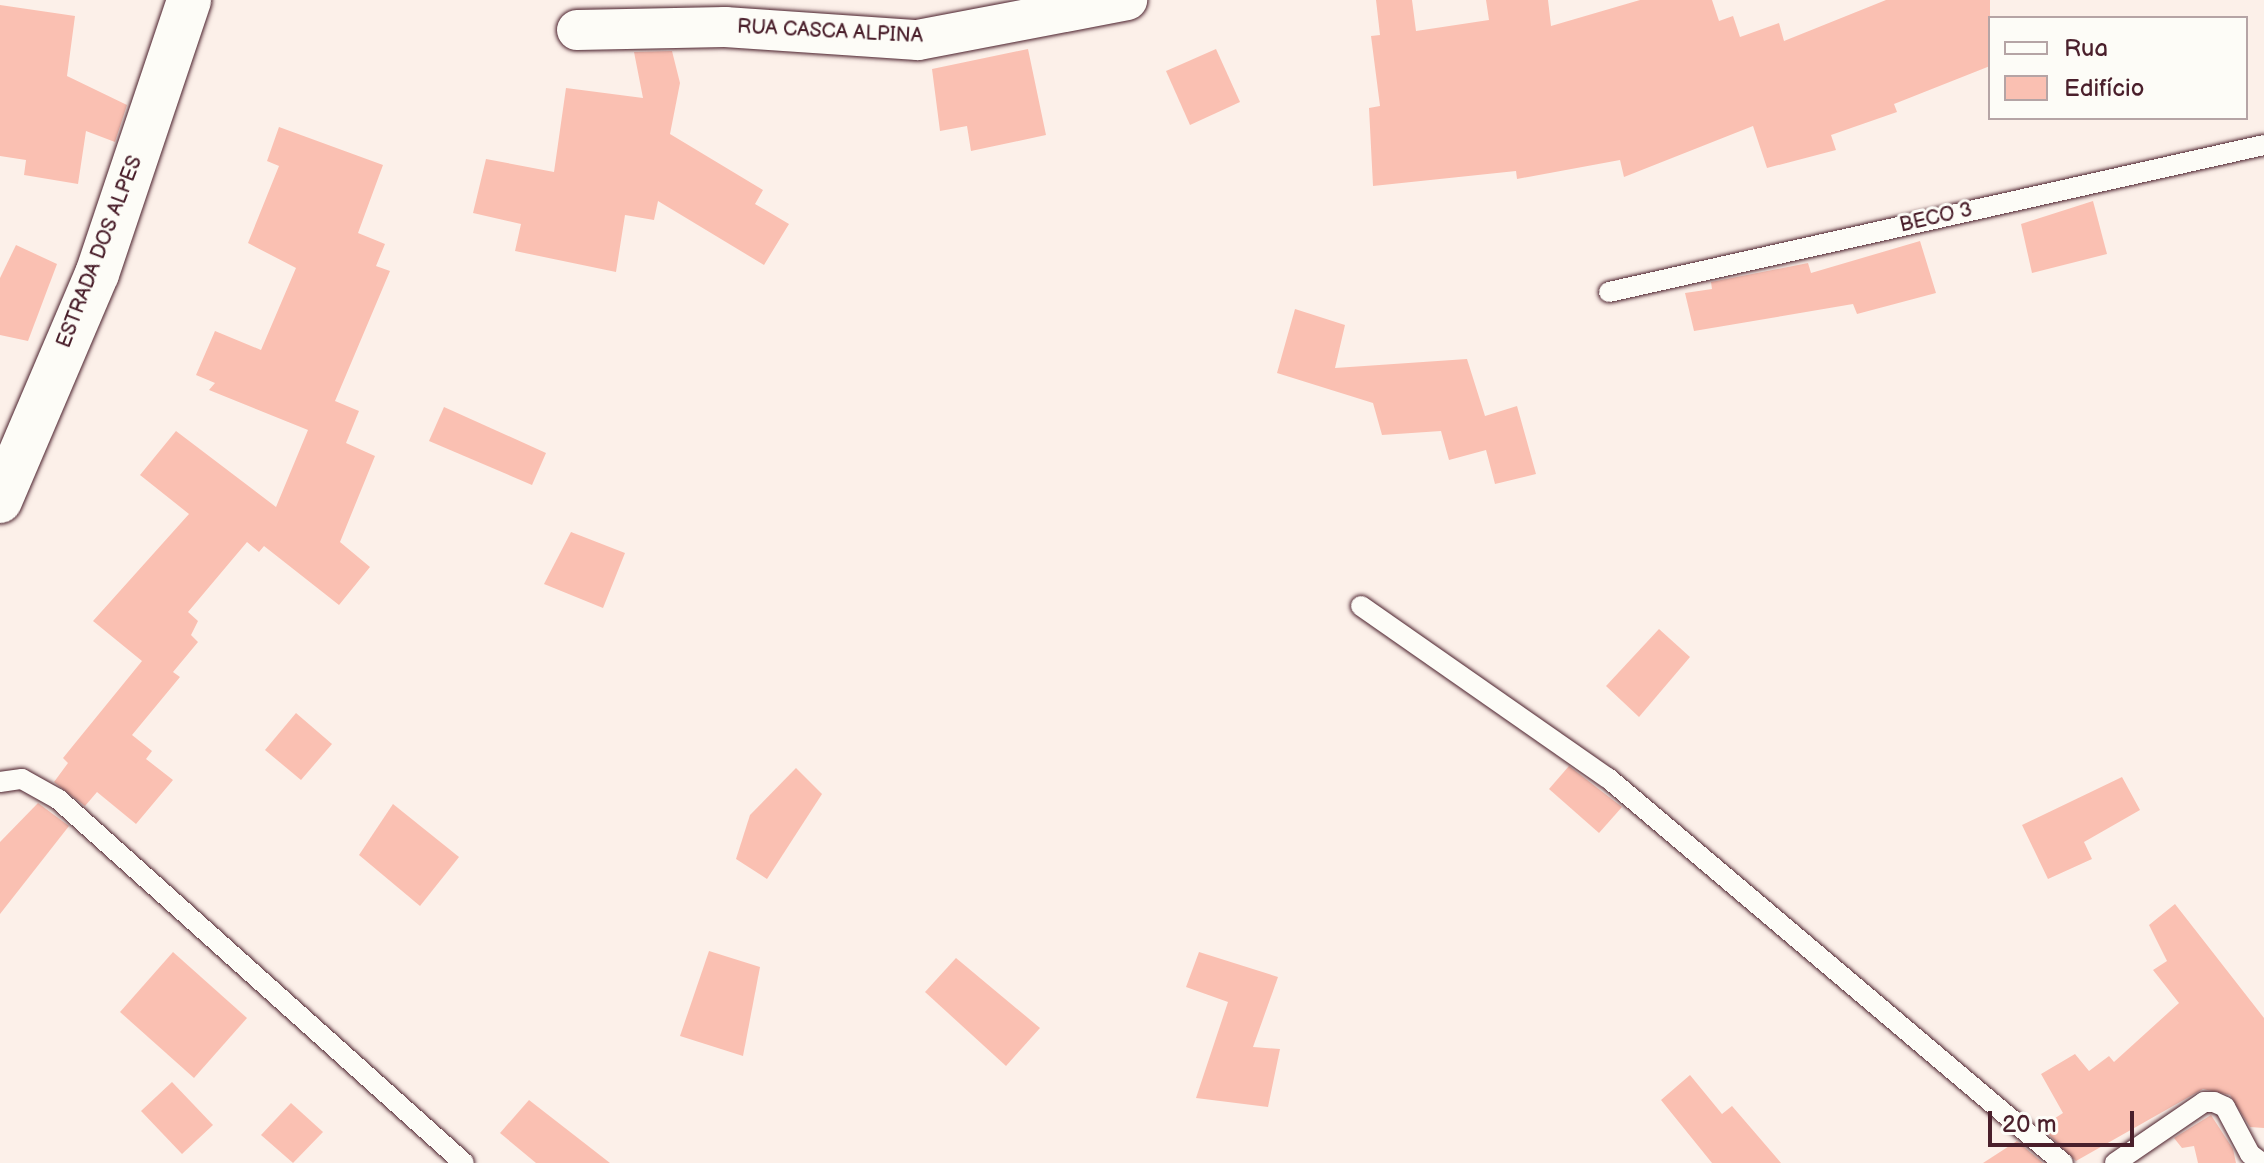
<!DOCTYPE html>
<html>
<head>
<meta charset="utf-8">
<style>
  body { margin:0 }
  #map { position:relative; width:2264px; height:1163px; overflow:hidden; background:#fcf0e9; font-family:"Balsamiq Sans",sans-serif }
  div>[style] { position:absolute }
  .building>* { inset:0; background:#fac0b2 }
  .roads { filter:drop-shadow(0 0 2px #4a1f2b) drop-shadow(0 0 2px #4a1f2b) }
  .service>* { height:20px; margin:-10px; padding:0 10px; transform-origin:10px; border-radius:10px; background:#fdfcf7 }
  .minor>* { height:40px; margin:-20px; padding:0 20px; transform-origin:20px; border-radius:20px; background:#fdfcf7 }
  .tertiary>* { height:44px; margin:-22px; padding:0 22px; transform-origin:22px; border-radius:22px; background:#fdfcf7 }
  span { translate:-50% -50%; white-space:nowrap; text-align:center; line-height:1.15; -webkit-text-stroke:6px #fdfcf7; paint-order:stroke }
  .street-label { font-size:20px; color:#4a1f2b }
  .legend { position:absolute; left:1988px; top:16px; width:260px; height:104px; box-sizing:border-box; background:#fdfcf7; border:2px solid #b5a4a5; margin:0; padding:10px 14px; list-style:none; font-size:24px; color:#4a1f2b }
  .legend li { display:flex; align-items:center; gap:16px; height:40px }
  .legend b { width:40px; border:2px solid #b5a4a5 }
  .scale { position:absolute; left:1988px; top:1111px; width:146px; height:36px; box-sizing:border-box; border:4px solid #4a1f2b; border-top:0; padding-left:10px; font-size:24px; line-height:28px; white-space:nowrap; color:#4a1f2b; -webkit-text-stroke:6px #fdfcf7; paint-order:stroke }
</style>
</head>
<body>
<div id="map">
  <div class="building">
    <div style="clip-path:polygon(1376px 0,1412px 0,1416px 31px,1489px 20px,1486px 0,1548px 0,1551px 26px,1640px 0,1712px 0,1719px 21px,1733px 16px,1740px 37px,1779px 23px,1784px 41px,1886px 0,1990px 0,1990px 66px,1894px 104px,1897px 112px,1831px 135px,1836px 150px,1767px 168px,1753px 126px,1624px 177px,1620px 160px,1517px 179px,1516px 171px,1373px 186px,1369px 108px,1380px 106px,1371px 36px,1380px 35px)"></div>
    <div style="clip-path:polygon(0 5px,75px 16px,67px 76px,127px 105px,115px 142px,86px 131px,78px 184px,24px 175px,26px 160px,0 156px)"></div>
    <div style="clip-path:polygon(1028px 49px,1046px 135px,971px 151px,967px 126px,940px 131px,932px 69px)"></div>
    <div style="clip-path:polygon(1216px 49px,1240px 102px,1190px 125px,1166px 71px)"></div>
    <div style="clip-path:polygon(672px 51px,680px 83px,670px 134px,763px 190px,755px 204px,789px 224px,764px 265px,658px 201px,654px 220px,625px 215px,616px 272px,515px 251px,521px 224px,473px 213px,486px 159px,554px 172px,566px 88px,643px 98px,634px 52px)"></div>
    <div style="clip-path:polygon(279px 127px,383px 165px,358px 233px,385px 244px,376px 266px,390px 271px,335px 401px,359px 411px,346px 443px,375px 456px,340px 542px,370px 567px,339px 605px,264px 546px,259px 552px,247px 542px,188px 612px,198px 621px,191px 635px,198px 642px,173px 672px,180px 677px,132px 735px,152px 751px,146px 759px,173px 780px,136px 824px,97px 792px,85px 806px,54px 782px,68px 763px,63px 758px,142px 661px,93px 621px,189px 514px,140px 475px,176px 431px,276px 507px,308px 430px,209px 390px,215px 383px,196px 375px,215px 331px,261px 350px,296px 268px,248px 243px,279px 166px,267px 161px)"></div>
    <div style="clip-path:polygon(2093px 201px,2107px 254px,2032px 273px,2021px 224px)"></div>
    <div style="clip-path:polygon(1920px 241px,1936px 293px,1857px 314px,1853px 304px,1694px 331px,1685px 293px,1712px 289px,1711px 282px,1808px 263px,1811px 273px)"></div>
    <div style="clip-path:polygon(16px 245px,57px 264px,28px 341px,0 335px,0 278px)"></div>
    <div style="clip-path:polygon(1295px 309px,1345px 325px,1335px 368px,1467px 359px,1485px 416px,1517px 406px,1536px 474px,1495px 484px,1486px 450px,1449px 460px,1441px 431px,1382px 435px,1373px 403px,1277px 373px)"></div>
    <div style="clip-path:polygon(444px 407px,546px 453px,532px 485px,429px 441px)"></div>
    <div style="clip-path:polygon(571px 532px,625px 553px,603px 608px,544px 584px)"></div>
    <div style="clip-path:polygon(1659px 629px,1690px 657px,1639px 717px,1606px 686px)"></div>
    <div style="clip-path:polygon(296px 713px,332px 744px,301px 780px,265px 750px)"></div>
    <div style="clip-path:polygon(1569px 766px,1622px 807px,1599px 833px,1549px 789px)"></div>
    <div style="clip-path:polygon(796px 768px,822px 794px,767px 879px,736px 859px,750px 815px)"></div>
    <div style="clip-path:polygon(2122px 777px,2140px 810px,2084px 842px,2092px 859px,2048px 879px,2022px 825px)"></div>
    <div style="clip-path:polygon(38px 803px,69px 826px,0 914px,0 842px)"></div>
    <div style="clip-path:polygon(393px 804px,459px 857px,420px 906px,359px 855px)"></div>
    <div style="clip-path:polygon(2175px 904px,2264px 1018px,2264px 1128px,2250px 1127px,2230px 1095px,2203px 1089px,2076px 1161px,2041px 1127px,2063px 1113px,2041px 1074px,2075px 1054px,2089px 1071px,2109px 1056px,2114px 1062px,2179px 1003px,2153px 970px,2167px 961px,2149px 925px)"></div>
    <div style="clip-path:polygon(709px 951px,760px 967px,743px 1056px,680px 1036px)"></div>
    <div style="clip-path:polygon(173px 952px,247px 1018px,194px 1078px,120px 1012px)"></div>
    <div style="clip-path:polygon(1199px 952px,1278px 977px,1253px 1047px,1280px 1049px,1268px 1107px,1196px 1098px,1228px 1002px,1186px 987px)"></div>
    <div style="clip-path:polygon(956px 958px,1040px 1028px,1006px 1066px,925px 992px)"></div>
    <div style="clip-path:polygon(1690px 1075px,1722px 1114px,1732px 1106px,1781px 1163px,1712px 1163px,1661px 1100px)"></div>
    <div style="clip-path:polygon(172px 1082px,213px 1125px,182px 1154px,141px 1111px)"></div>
    <div style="clip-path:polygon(529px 1100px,610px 1163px,536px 1163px,500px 1133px)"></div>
    <div style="clip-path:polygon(291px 1103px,323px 1132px,293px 1163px,261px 1135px)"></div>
    <div style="clip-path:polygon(2211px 1115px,2233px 1149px,2236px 1163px,2198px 1163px,2194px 1146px,2182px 1148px,2174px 1138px)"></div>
    <div style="clip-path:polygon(2017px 1141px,2043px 1163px,1983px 1163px)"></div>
  </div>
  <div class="roads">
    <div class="service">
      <div style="left:1609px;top:292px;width:671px;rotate:-12.65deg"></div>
      <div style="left:1361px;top:606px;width:301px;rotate:34.9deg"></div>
      <div style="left:1608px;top:778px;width:596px;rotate:40.24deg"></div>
      <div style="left:0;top:782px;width:22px;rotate:-8deg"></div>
      <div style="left:22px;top:779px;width:41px;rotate:29.1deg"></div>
      <div style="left:58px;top:799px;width:545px;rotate:41.88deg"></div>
      <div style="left:2115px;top:1163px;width:108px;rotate:-34.4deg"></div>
      <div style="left:2204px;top:1102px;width:10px"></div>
      <div style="left:2214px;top:1102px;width:12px;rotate:24deg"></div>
      <div style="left:2225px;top:1107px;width:53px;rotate:62deg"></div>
      <div style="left:2250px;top:1154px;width:15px;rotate:37deg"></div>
    </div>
    <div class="minor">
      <div style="left:577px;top:30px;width:148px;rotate:-1.2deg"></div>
      <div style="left:725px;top:27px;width:193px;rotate:3.9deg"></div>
      <div style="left:918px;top:40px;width:213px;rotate:-10.8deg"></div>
    </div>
    <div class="tertiary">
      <div style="left:0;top:501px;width:247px;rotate:-66.9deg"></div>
      <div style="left:97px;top:274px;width:289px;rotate:-71.4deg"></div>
    </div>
  </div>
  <div class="street-label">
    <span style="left:830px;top:32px;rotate:3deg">RUA CASCA ALPINA</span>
    <span style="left:1936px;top:218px;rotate:-13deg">BECO 3</span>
    <span style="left:100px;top:252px;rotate:-69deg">ESTRADA DOS ALPES</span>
  </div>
  <ul class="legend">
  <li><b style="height:10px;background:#fdfcf7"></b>Rua</li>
  <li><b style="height:22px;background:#fac0b2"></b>Edifício</li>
  </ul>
  <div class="scale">20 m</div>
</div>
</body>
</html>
